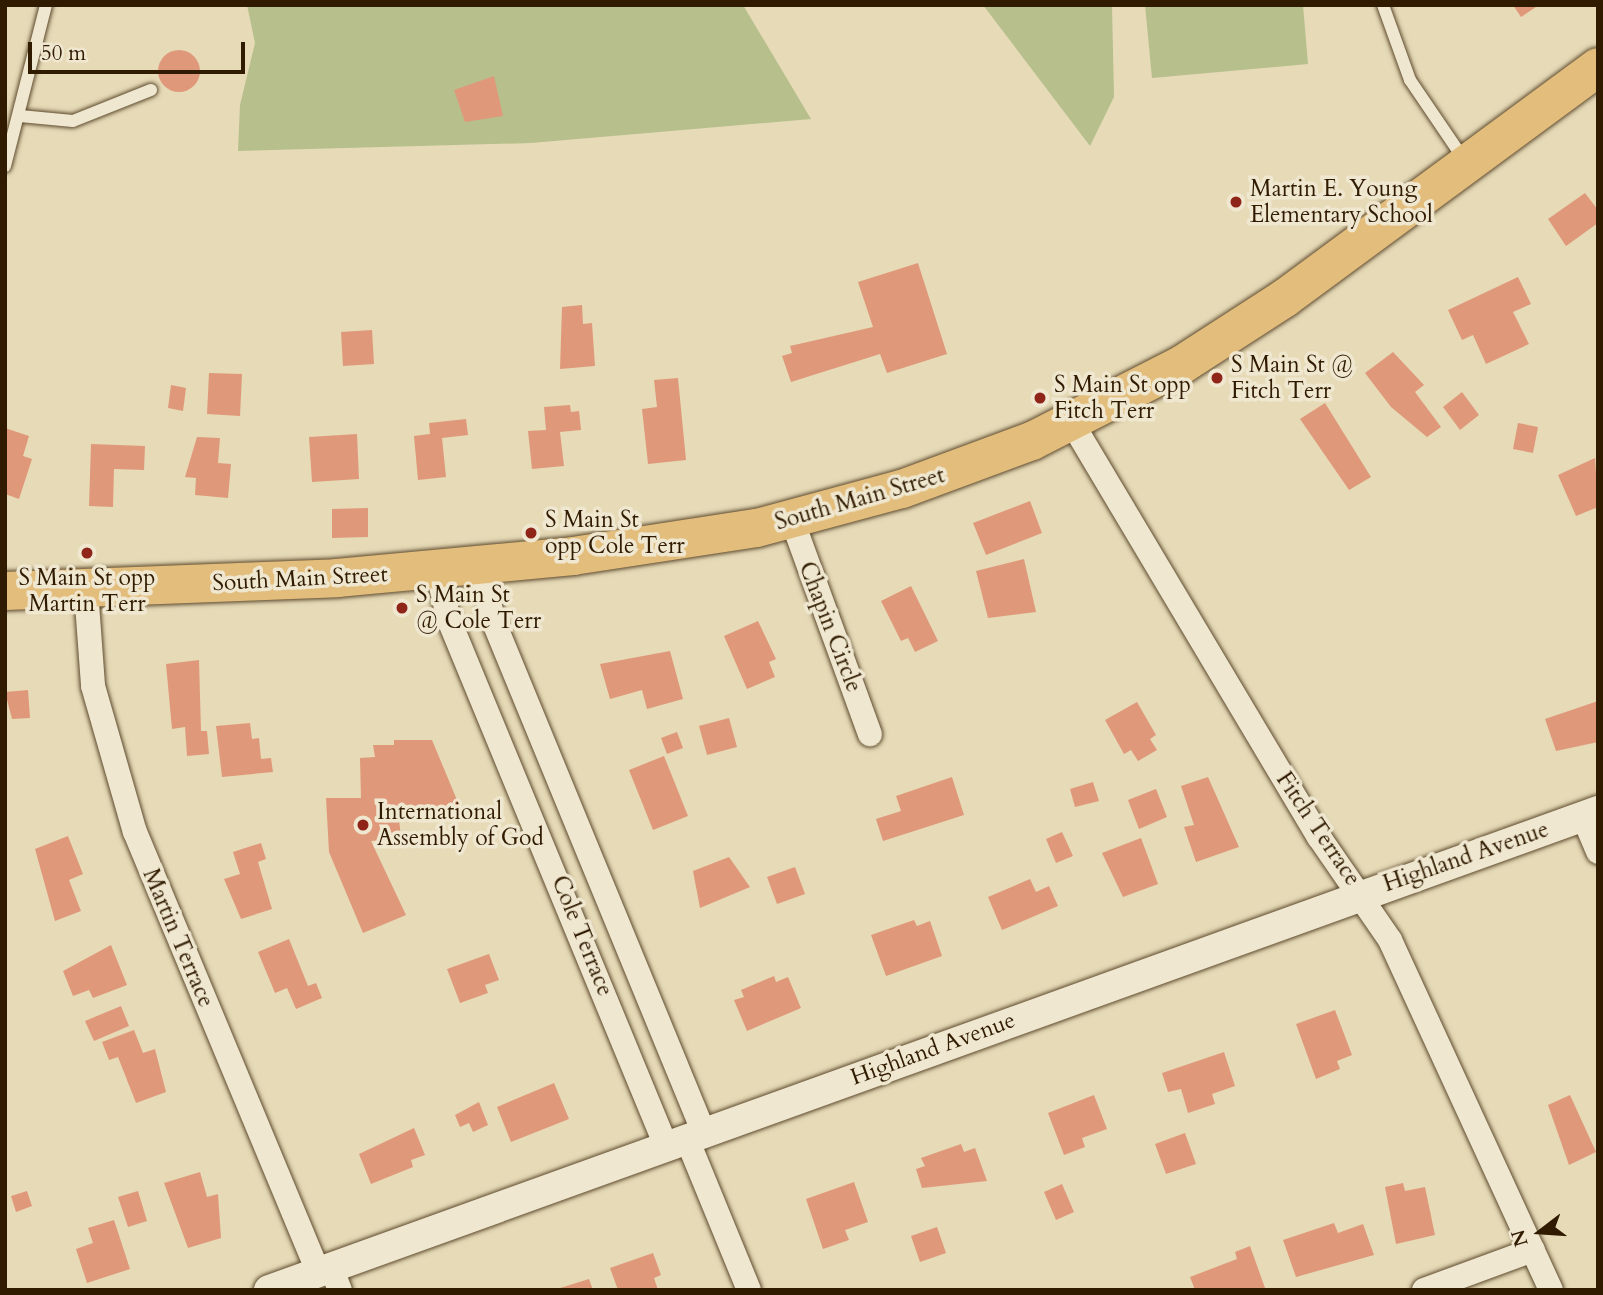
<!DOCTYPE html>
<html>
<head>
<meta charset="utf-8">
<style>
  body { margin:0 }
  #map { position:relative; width:1603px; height:1295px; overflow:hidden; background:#e6dab7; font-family:Cardo,serif }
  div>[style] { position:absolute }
  .green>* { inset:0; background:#b7bf8d }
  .building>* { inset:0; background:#df997a }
  .round { border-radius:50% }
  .roads { filter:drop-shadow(0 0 2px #5e4b2e) drop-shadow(0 0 2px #5e4b2e) }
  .service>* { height:12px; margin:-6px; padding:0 6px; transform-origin:6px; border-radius:6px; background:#efe7d0 }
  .minor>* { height:24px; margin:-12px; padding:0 12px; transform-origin:12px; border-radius:12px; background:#efe7d0 }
  .tertiary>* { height:30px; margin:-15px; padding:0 15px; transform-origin:15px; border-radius:15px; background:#efe7d0 }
  .primary>* { height:38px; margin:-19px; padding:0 19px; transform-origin:19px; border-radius:19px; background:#e3bd7c }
  .dots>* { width:19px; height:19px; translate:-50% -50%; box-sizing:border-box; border:4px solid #efe7d0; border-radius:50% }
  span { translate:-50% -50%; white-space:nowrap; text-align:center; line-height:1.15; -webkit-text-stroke:7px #efe7d0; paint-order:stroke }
  .poi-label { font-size:23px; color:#301b00 }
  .left { translate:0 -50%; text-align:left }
  .street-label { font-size:23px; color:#301b00 }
  .frame { position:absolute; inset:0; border:7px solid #301b00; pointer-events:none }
  .north { position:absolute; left:1505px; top:1197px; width:70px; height:70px; -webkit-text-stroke:5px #efe7d0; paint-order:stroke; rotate:253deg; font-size:19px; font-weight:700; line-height:28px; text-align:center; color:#301b00 }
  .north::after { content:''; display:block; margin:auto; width:24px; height:32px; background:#301b00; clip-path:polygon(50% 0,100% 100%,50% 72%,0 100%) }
  .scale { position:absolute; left:28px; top:42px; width:217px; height:32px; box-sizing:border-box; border:4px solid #301b00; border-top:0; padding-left:9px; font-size:21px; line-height:24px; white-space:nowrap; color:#301b00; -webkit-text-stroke:5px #efe7d0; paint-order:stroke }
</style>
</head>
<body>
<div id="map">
  <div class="green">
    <div style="clip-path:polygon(247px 5px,743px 5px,811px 119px,531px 143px,238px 151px,240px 105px,255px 43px)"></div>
    <div style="clip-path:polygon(983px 5px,1112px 5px,1114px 97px,1090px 146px)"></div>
    <div style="clip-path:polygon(1145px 5px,1303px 5px,1308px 64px,1152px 78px)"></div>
  </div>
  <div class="building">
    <div style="clip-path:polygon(1513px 5px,1539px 5px,1521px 17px)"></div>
    <div class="round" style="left:158px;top:50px;width:42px;height:42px"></div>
    <div style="clip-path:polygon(494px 76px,503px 116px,465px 122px,454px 90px)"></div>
    <div style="clip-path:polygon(1585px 193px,1598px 210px,1598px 223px,1566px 246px,1548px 219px)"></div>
    <div style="clip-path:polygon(918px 263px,947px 354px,887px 373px,880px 354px,791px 382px,782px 356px,792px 353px,790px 346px,873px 327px,858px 282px)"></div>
    <div style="clip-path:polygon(1518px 277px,1531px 304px,1513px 312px,1529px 344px,1486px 364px,1473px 335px,1462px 340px,1448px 310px)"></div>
    <div style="clip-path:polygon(582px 305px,583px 324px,592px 323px,595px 366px,560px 369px,562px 307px)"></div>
    <div style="clip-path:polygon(372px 330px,374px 364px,343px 366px,341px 332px)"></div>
    <div style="clip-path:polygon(1393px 352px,1424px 385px,1415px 392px,1441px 427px,1427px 437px,1391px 407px,1365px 373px)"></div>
    <div style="clip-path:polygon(209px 373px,242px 374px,240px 416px,207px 414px)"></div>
    <div style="clip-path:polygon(678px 378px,686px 460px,648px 464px,642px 409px,657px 407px,654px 380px)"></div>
    <div style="clip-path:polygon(171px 385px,186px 388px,183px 411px,168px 408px)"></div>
    <div style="clip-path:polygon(1462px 392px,1479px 415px,1460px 430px,1443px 407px)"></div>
    <div style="clip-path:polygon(1325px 403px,1371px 477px,1349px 490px,1300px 419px)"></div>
    <div style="clip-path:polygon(570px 405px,571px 412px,579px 411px,581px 430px,560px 432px,564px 466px,532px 469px,528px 431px,546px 430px,544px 407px)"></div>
    <div style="clip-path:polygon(466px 419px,468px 435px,442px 438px,446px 477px,418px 480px,414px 436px,430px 434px,429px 423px)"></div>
    <div style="clip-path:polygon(1518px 423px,1538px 427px,1533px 453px,1513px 449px)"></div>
    <div style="clip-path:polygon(5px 428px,29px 436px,23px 456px,32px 459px,19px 499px,5px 494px)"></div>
    <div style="clip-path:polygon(357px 434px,359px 479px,312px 482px,309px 437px)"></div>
    <div style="clip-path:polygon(197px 437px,220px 438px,218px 463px,231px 464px,228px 498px,195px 495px,196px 478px,185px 477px)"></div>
    <div style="clip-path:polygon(91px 444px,145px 446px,144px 470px,114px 469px,113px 507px,89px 506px)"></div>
    <div style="clip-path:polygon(1595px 458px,1598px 507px,1576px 516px,1558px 475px)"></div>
    <div style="clip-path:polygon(1030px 501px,1042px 533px,986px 555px,973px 523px)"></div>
    <div style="clip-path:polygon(368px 508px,368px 537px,332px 538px,332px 509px)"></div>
    <div style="clip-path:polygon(1024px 559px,1036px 612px,988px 618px,976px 571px)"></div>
    <div style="clip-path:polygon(911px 586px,938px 641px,915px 652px,908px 638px,901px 641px,881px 601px)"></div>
    <div style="clip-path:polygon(758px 621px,776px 659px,769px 662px,775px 677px,747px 689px,724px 636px)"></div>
    <div style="clip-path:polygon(670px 651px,683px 699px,647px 709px,642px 690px,610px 699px,600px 664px)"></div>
    <div style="clip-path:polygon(199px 660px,201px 731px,207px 731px,209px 754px,187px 756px,185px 727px,172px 729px,166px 664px)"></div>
    <div style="clip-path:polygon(28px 690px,30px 718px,12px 719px,5px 692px)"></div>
    <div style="clip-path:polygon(1598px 701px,1598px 742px,1556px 751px,1545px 719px)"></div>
    <div style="clip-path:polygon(1137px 702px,1156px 735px,1150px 739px,1157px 750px,1138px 761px,1131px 750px,1124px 754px,1105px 720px)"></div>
    <div style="clip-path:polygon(729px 718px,737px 747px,707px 755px,699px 726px)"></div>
    <div style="clip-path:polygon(250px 723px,252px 739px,259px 738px,261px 759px,271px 758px,273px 772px,222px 777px,216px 726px)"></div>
    <div style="clip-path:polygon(677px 732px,683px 748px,667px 754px,661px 738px)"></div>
    <div style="clip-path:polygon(394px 740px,432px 740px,462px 812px,398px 810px,401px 838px,371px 841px,406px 915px,363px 933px,329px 852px,326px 798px,361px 798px,360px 758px,375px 757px,373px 745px,394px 745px)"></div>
    <div style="clip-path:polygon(664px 756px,688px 816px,653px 830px,629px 770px)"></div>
    <div style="clip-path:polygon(952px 777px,964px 815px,883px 841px,876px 819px,901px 811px,896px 796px)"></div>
    <div style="clip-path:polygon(1208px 777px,1239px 847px,1196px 862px,1184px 827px,1194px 825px,1181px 786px)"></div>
    <div style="clip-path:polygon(1093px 782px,1099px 801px,1075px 807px,1070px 789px)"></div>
    <div style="clip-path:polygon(1156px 789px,1167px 817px,1139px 829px,1128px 800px)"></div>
    <div style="clip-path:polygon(1062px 832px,1073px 856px,1056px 863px,1046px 839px)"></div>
    <div style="clip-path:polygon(68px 836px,83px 874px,69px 880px,81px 911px,55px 921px,35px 849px)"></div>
    <div style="clip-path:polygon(1141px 838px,1158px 884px,1123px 897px,1102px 853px)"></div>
    <div style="clip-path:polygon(261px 843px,266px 859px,258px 862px,272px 909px,241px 919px,224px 879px,240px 874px,233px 852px)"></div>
    <div style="clip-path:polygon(729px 857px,750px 887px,700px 908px,693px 871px)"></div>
    <div style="clip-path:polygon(795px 867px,805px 894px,777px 904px,767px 877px)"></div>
    <div style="clip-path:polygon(1030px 879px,1036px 892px,1049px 886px,1058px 906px,1002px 930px,988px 897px)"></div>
    <div style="clip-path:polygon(914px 920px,917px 926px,930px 921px,942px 956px,886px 976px,871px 935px)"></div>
    <div style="clip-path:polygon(289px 939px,308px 986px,316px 983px,322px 998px,296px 1009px,287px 988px,275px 993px,258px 952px)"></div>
    <div style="clip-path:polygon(111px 945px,127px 985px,93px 998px,89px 990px,73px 996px,63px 971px)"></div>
    <div style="clip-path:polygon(489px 954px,499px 980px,485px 985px,488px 993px,460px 1003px,447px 969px)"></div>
    <div style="clip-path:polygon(774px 976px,776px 982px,788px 977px,801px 1008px,747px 1031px,734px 1000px,744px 997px,741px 990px)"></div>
    <div style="clip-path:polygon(121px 1006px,129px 1026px,94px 1041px,85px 1021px)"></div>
    <div style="clip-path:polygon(1335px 1010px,1352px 1055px,1337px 1061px,1340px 1069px,1316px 1079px,1296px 1024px)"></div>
    <div style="clip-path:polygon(134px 1030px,143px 1053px,155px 1049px,166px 1092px,136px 1103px,118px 1057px,109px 1060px,102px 1042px)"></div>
    <div style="clip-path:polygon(1224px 1052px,1235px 1086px,1212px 1094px,1215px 1104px,1188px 1113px,1181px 1089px,1168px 1092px,1162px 1073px)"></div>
    <div style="clip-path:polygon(554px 1083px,569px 1119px,511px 1142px,497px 1107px)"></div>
    <div style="clip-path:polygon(1094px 1095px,1107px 1129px,1082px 1138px,1085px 1147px,1064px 1155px,1048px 1113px)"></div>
    <div style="clip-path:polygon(1570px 1095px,1596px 1152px,1569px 1165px,1548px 1105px)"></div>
    <div style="clip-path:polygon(479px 1102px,488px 1125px,473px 1132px,469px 1123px,460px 1127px,455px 1115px)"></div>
    <div style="clip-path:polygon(414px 1128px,425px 1155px,411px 1160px,413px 1167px,371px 1184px,359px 1154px)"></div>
    <div style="clip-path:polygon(1185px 1133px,1196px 1164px,1166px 1174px,1155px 1144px)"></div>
    <div style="clip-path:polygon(961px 1144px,964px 1152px,975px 1148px,987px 1181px,922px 1188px,916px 1169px,925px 1166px,921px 1158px)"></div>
    <div style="clip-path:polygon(200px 1172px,207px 1197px,218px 1194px,221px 1238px,188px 1248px,164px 1183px)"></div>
    <div style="clip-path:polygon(854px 1182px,868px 1222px,845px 1230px,849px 1240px,823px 1249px,806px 1199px)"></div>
    <div style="clip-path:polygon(1403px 1183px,1405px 1191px,1425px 1187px,1435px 1235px,1396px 1244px,1385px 1187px)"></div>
    <div style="clip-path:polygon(1062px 1184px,1074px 1212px,1056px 1220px,1044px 1192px)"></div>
    <div style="clip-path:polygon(27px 1191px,32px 1206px,16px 1212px,11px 1196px)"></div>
    <div style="clip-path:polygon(138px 1191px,147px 1221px,128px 1227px,118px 1197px)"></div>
    <div style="clip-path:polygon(114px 1220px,130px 1269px,87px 1283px,76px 1249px,93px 1243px,88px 1228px)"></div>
    <div style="clip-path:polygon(1334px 1223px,1338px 1233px,1363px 1224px,1374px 1255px,1296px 1277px,1283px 1240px)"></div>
    <div style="clip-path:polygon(937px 1227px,946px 1253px,920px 1262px,911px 1236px)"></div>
    <div style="clip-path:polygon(1250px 1246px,1265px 1288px,1195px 1290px,1190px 1277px,1237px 1259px,1235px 1252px)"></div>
    <div style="clip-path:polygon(653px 1253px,661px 1275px,654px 1278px,658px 1290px,618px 1290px,610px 1268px)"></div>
    <div style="clip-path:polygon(589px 1279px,593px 1290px,557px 1290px,557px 1289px)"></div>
  </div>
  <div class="roads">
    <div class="service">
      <div style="left:1383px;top:5px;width:80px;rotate:70.2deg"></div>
      <div style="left:1410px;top:80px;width:98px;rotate:55.8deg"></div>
      <div style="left:20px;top:116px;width:53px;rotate:5.4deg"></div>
      <div style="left:73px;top:121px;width:84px;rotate:-21.7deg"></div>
      <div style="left:5px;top:166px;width:166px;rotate:-75.7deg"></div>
    </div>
    <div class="minor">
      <div style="left:1072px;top:423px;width:482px;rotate:59.2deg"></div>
      <div style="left:1319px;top:837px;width:125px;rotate:55.4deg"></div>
      <div style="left:1390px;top:940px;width:385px;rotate:65.3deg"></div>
      <div style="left:792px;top:520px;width:228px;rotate:70deg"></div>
      <div style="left:479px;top:566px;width:61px;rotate:74.8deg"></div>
      <div style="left:495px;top:625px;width:549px;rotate:67.64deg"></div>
      <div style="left:437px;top:570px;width:51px;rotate:76.5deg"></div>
      <div style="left:449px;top:620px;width:569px;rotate:67.58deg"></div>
      <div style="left:86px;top:590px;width:96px;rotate:85.8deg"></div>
      <div style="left:93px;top:686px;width:152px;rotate:74deg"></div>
      <div style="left:135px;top:832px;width:477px;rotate:67.4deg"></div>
      <div style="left:1583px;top:816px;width:39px;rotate:67deg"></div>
      <div style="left:687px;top:1139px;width:163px;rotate:67.7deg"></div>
      <div style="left:331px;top:1267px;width:25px;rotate:69deg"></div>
      <div style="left:1424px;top:1290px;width:116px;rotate:-20.2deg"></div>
    </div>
    <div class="tertiary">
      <div style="left:269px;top:1290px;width:1413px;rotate:-19.82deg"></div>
    </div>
    <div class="primary">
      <div style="left:5px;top:591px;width:332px;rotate:-2.2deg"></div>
      <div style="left:337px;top:578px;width:237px;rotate:-5.3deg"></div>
      <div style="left:573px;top:556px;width:186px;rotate:-8.7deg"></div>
      <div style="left:757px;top:528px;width:150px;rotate:-15.1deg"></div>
      <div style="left:902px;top:489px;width:139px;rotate:-20.3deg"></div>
      <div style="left:1032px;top:441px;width:169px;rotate:-27deg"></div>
      <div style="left:1183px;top:364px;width:121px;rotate:-32.9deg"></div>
      <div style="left:1285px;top:298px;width:389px;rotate:-36.4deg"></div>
    </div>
  </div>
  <div class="dots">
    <div style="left:1236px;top:202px;background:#8f2418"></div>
    <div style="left:1217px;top:378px;background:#8f2418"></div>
    <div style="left:1040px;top:398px;background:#8f2418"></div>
    <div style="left:531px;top:533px;background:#8f2418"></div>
    <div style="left:87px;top:553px;background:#8f2418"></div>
    <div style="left:402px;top:608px;background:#8f2418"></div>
    <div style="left:363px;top:825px;background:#8f2418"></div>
  </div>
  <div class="poi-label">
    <span class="left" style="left:1250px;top:202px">Martin E. Young<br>Elementary School</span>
    <span class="left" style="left:1231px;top:378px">S Main St @<br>Fitch Terr</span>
    <span class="left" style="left:1054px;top:398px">S Main St opp<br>Fitch Terr</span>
    <span class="left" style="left:545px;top:533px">S Main St<br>opp Cole Terr</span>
    <span style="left:87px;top:591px">S Main St opp<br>Martin Terr</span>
    <span class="left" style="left:416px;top:608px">S Main St<br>@ Cole Terr</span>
    <span class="left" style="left:377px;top:825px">International<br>Assembly of God</span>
  </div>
  <div class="street-label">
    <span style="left:860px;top:499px;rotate:-16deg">South Main Street</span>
    <span style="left:300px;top:579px;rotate:-3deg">South Main Street</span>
    <span style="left:830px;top:627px;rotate:69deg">Chapin Circle</span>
    <span style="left:1318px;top:829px;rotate:56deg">Fitch Terrace</span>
    <span style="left:1466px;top:857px;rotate:-19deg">Highland Avenue</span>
    <span style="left:582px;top:936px;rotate:68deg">Cole Terrace</span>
    <span style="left:178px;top:938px;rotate:67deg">Martin Terrace</span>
    <span style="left:933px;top:1049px;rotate:-20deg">Highland Avenue</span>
  </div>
  <div class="frame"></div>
  <div class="north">N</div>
  <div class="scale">50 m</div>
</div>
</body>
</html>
